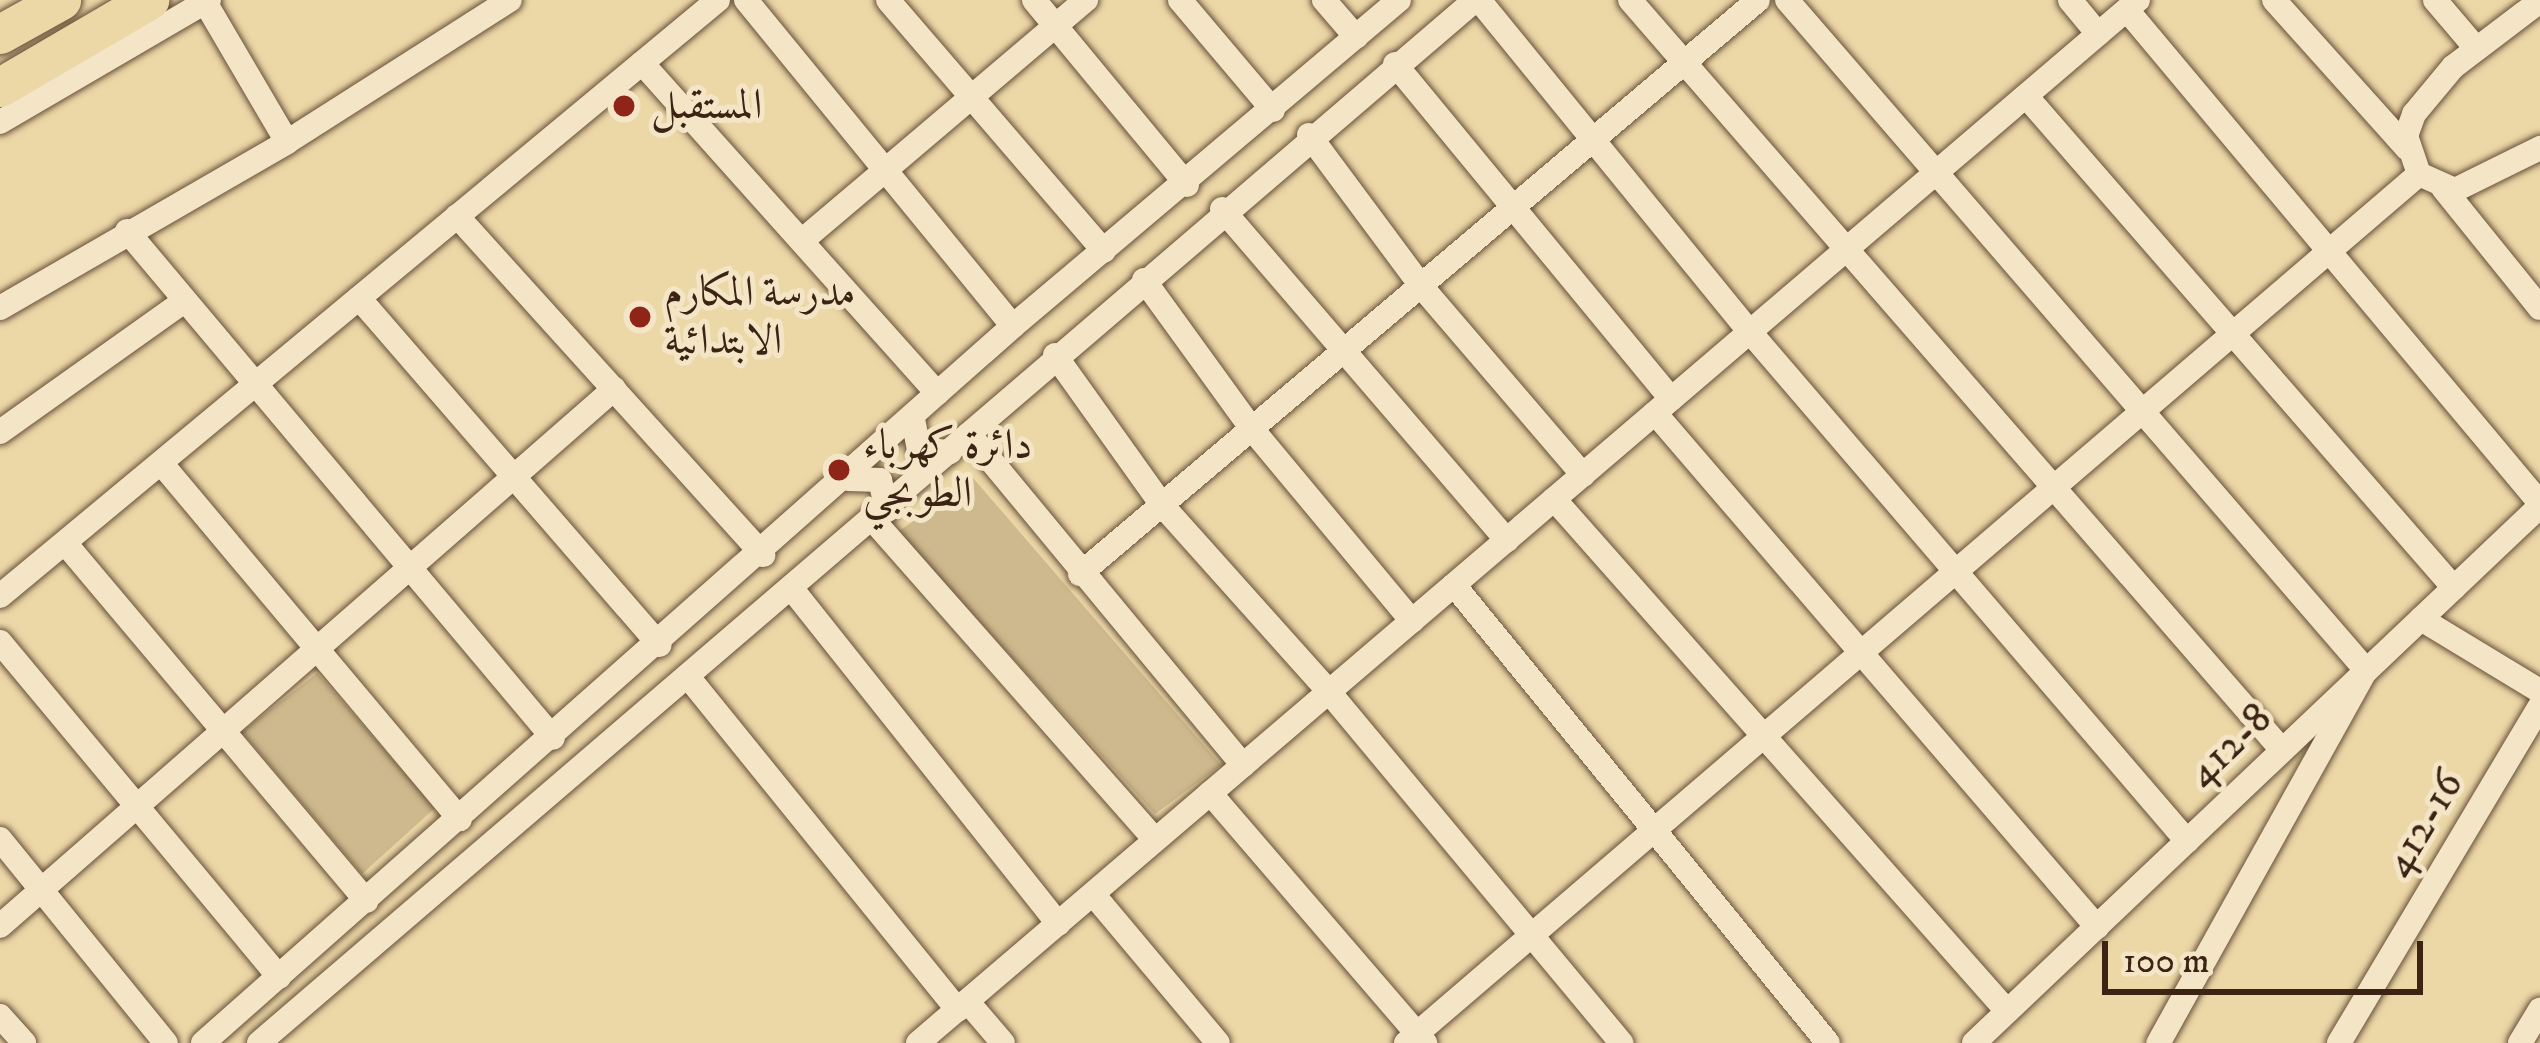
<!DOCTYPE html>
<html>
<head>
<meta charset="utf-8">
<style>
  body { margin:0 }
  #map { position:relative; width:2540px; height:1043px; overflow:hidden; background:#ecd7a7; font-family:"IM FELL DW Pica",Amiri,serif }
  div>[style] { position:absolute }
  .green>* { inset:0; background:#ceb98e }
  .roads { filter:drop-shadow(0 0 3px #68513a) drop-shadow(0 0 3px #68513a) }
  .minor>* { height:24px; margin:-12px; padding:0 12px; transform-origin:12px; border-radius:12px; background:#f3e5c6 }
  .primary>* { height:39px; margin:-19.5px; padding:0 19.5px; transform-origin:19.5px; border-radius:19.5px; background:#ecd7a7 }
  .dots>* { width:33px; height:33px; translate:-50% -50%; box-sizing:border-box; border:6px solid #f3e5c6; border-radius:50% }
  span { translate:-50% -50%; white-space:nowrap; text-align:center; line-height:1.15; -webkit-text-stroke:10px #f3e5c6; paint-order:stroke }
  .poi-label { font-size:42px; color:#3c2415 }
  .left { translate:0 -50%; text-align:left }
  .street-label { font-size:42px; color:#3c2415 }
  .scale { position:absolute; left:2102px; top:941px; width:321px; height:54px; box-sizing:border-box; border:6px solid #3c2415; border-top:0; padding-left:15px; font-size:36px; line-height:42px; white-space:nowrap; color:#3c2415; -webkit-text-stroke:9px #f3e5c6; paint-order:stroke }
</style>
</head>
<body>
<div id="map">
  <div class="green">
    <div style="clip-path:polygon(973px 478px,1221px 765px,1155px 814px,898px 532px)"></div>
    <div style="clip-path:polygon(317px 673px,435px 808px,362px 874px,242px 732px)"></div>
  </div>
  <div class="roads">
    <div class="minor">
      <div style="left:746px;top:0;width:421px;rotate:50.7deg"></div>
      <div style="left:888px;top:0;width:331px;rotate:49.3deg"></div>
      <div style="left:1034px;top:0;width:240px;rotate:50.4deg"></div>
      <div style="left:1180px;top:0;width:144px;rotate:49.8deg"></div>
      <div style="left:1324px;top:0;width:49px;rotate:49.1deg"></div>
      <div style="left:1479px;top:0;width:429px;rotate:50.8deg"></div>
      <div style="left:1750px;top:332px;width:671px;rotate:49.35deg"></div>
      <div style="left:1630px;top:0;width:994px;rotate:49deg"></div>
      <div style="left:1787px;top:0;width:886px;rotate:49.17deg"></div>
      <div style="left:2366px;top:670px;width:427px;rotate:119.1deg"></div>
      <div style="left:2070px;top:0;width:44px;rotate:50.5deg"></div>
      <div style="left:2274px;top:0;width:199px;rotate:48.1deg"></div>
      <div style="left:2435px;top:0;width:62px;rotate:49.6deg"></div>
      <div style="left:2540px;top:1px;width:109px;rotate:142.8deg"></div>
      <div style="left:2453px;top:67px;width:61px;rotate:129.7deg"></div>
      <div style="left:2414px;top:114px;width:23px;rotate:110deg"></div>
      <div style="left:2406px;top:136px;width:40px;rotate:71.1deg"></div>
      <div style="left:2419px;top:174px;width:39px;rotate:24deg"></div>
      <div style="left:2455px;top:190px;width:95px;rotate:-26.3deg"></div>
      <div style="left:205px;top:2px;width:162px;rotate:59.6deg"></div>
      <div style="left:2127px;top:10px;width:643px;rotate:50.05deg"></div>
      <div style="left:642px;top:63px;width:443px;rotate:48.2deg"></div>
      <div style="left:1395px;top:64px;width:434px;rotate:50.5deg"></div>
      <div style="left:2026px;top:96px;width:652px;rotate:48.98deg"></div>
      <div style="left:0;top:122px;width:242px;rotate:-30.3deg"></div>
      <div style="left:1309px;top:135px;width:188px;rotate:53.4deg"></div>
      <div style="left:1421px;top:286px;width:249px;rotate:49.4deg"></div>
      <div style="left:2443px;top:188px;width:154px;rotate:51.1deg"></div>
      <div style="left:1222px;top:209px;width:437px;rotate:49.3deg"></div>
      <div style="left:457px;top:216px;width:457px;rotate:47.9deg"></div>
      <div style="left:127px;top:231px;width:662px;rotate:49.96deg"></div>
      <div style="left:804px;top:239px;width:370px;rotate:-40.3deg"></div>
      <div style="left:1144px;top:280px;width:184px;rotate:54.1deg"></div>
      <div style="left:1252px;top:429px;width:250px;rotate:50.2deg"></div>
      <div style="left:359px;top:298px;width:459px;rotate:49.1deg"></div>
      <div style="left:0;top:308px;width:332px;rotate:-30deg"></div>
      <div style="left:287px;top:142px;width:264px;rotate:-32.5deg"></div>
      <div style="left:1055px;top:355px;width:184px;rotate:54.5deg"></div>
      <div style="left:1162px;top:505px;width:251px;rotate:48.2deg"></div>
      <div style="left:1329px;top:692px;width:457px;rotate:50.2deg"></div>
      <div style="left:1655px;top:413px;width:678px;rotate:49.31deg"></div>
      <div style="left:913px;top:419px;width:31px;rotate:79deg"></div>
      <div style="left:919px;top:449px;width:31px;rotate:6deg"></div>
      <div style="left:0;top:432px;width:226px;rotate:-35.4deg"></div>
      <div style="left:969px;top:434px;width:430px;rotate:50.4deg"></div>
      <div style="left:161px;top:463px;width:465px;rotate:50deg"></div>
      <div style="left:849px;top:479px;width:31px;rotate:2deg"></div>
      <div style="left:880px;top:480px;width:31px;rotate:77deg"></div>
      <div style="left:1554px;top:499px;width:684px;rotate:48.5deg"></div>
      <div style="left:874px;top:521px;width:425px;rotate:48.6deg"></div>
      <div style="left:65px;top:543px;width:468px;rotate:49.9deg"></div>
      <div style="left:1080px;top:574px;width:888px;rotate:-40.25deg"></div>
      <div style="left:1454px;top:585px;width:591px;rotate:50.77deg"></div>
      <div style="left:792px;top:589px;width:428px;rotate:51.5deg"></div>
      <div style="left:0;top:596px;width:933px;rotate:-39.7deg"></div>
      <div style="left:2421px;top:619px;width:139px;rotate:31.2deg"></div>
      <div style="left:0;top:642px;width:436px;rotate:50.2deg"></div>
      <div style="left:689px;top:678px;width:427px;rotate:51deg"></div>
      <div style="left:1210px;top:793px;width:330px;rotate:49.3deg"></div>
      <div style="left:0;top:839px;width:263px;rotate:50.9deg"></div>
      <div style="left:1093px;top:894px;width:194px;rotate:50deg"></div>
      <div style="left:0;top:926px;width:816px;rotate:-41.17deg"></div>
      <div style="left:967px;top:1001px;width:55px;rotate:49.4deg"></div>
      <div style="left:0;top:1016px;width:36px;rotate:48deg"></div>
      <div style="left:203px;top:1043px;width:1082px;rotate:-41.51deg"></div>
      <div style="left:1013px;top:326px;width:505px;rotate:-40.18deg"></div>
      <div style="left:259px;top:1043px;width:1602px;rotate:-40.62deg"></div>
      <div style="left:918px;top:1043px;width:1605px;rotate:-40.53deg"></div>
      <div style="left:1406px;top:1043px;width:1335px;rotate:-40.62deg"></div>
      <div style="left:1974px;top:1043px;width:780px;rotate:-43.49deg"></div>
      <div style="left:2339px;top:1043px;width:392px;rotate:-59.2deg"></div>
      <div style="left:2520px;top:1043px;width:39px;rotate:-59deg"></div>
    </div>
    <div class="primary">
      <div style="left:0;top:34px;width:70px;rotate:-29.1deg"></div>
      <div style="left:0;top:87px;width:173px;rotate:-30.3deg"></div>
    </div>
  </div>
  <div class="dots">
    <div style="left:624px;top:106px;background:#8f2418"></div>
    <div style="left:640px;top:317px;background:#8f2418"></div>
    <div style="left:839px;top:470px;background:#8f2418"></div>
  </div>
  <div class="poi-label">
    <span class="left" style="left:651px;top:106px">المستقبل</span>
    <span class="left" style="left:664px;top:317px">مدرسة المكارم<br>الابتدائية</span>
    <span class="left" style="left:863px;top:470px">دائرة كهرباء<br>الطوبجي</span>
  </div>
  <div class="street-label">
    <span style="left:2230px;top:746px;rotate:-44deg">412-8</span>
    <span style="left:2424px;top:824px;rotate:-59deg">412-16</span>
  </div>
  <div class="scale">100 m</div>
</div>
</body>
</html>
